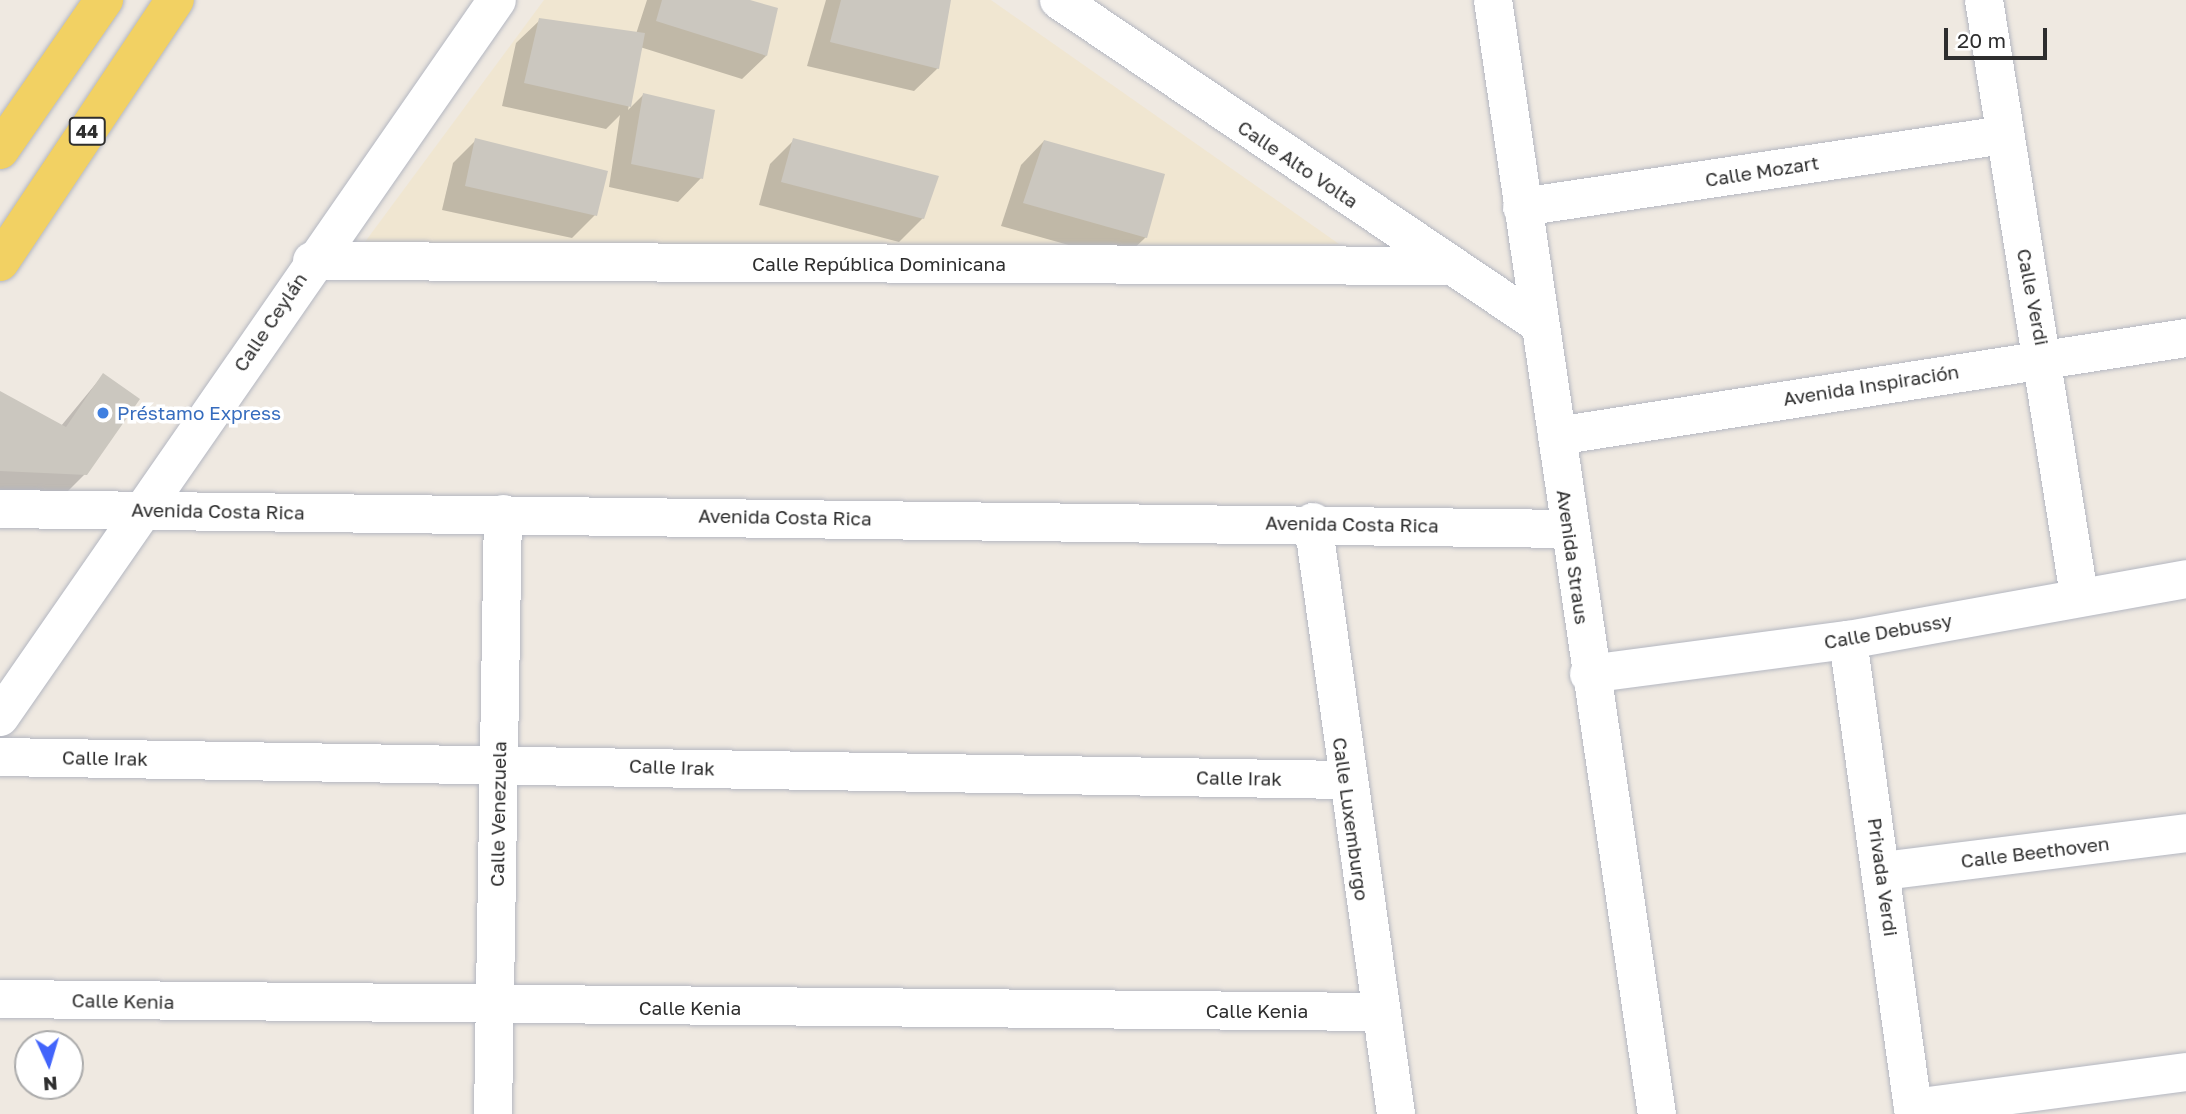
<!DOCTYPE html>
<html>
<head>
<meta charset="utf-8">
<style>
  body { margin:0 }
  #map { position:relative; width:2186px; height:1114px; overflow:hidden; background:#efe9e1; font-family:"Golos Text",sans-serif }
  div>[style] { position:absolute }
  .education>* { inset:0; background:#f0e6d1 }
  .shadow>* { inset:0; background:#0003 }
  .building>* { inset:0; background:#cbc7bf }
  .roads { filter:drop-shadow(0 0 2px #b4b7c1) drop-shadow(0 0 2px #b4b7c1) }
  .minor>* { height:38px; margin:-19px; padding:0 19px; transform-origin:19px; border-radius:19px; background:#fff }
  .major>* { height:38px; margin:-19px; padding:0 19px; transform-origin:19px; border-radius:19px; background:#f2d163 }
  .dots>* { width:19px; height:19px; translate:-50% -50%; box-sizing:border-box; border:4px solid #fff; border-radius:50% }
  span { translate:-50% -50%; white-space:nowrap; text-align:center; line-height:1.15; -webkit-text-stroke:7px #fff; paint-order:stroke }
  .shield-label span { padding:2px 5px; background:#fff; border:2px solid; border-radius:5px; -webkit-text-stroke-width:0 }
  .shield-label { font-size:18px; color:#2e2e2e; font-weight:700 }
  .street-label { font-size:19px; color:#2e2e2e }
  .shop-label { font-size:19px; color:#366cbe }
  .left { translate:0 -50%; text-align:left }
  .north { position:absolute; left:14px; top:1030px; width:70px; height:70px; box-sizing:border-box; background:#fff; border:2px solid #ababab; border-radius:50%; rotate:176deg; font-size:19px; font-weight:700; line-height:28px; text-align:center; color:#2e2e2e }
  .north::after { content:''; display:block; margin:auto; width:24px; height:32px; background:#4264fb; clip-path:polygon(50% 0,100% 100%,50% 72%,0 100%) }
  .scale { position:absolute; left:1944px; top:28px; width:103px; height:32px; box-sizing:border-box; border:4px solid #2e2e2e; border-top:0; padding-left:9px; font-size:21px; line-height:24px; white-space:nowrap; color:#2e2e2e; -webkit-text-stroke:5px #fff; paint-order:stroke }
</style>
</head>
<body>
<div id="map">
  <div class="education">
    <div style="clip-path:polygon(544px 0,991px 0,1339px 244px,359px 250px)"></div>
  </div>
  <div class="shadow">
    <div style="clip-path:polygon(647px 0,744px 0,766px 56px,742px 79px,640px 47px,628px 110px,643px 95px,701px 178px,678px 202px,609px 187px,620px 115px,606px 129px,502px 106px,516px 43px,540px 20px,636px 34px)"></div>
    <div style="clip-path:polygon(826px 0,941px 0,938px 68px,914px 91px,807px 66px)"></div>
    <div style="clip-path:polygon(476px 140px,595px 215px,572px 238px,442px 210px,453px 163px)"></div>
    <div style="clip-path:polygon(794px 140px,923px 218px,899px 242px,759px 205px,770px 164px)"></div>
    <div style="clip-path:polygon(1044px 141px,1146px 237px,1122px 260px,1001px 226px,1021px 165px)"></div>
    <div style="clip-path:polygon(103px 375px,86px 473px,62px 497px,0 495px,0 393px,61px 426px)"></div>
  </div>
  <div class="building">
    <div style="clip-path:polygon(662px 0,750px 0,778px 8px,767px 56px,656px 21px)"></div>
    <div style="clip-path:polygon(841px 0,951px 0,939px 69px,830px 42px)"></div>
    <div style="clip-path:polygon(539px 18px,645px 33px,631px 107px,524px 83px)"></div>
    <div style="clip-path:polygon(643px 93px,715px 110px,703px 179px,631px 164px)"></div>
    <div style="clip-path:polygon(475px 138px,608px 171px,597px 216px,465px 186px)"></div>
    <div style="clip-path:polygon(793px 138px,939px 176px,924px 219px,781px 182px)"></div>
    <div style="clip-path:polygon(1044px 140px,1165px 174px,1147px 238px,1023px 203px)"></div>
    <div style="clip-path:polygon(103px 373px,140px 399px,87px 475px,0 471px,0 391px,66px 427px)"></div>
  </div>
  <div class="roads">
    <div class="minor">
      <div style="left:1059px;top:0;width:579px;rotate:34.02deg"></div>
      <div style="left:1493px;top:0;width:1126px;rotate:81.63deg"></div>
      <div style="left:1984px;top:0;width:603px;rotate:80.93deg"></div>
      <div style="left:1522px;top:207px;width:485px;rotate:-8.5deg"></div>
      <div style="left:312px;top:261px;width:1134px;rotate:0.25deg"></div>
      <div style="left:1557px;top:436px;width:637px;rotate:-8.86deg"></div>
      <div style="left:0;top:509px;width:1570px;rotate:0.73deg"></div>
      <div style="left:1313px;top:522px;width:598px;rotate:82.02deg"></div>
      <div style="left:1848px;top:640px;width:479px;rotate:82.1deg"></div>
      <div style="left:1589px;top:674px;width:261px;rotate:-7.5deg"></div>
      <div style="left:1848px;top:640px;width:343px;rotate:-10.2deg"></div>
      <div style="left:0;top:717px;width:872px;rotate:-55.27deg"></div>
      <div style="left:0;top:757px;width:1344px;rotate:0.98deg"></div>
      <div style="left:1883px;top:871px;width:305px;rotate:-7.1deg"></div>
      <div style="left:0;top:999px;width:1379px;rotate:0.54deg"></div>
      <div style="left:1913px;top:1108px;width:275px;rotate:-7.5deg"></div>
      <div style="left:493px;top:1114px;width:600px;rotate:-89.05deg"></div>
    </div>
    <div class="major">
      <div style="left:0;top:150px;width:183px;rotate:-55.3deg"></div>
      <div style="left:0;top:262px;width:315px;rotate:-56.3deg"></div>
    </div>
  </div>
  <div class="dots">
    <div style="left:103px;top:413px;background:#3f7fe0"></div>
  </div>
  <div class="shield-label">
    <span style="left:87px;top:131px">44</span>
  </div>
  <div class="street-label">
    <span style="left:1298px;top:164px;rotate:34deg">Calle Alto Volta</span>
    <span style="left:1762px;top:171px;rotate:-9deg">Calle Mozart</span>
    <span style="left:879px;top:264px">Calle República Dominicana</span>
    <span style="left:2033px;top:297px;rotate:79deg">Calle Verdi</span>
    <span style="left:270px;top:322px;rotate:-56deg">Calle Ceylán</span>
    <span style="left:1871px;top:385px;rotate:-9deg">Avenida Inspiración</span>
    <span style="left:218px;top:511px;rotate:1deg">Avenida Costa Rica</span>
    <span style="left:785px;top:517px;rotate:1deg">Avenida Costa Rica</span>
    <span style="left:1352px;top:524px;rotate:1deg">Avenida Costa Rica</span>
    <span style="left:1573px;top:557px;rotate:82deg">Avenida Straus</span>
    <span style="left:1888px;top:631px;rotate:-10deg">Calle Debussy</span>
    <span style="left:105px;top:758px;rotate:1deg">Calle Irak</span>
    <span style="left:672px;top:767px;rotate:2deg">Calle Irak</span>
    <span style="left:1239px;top:778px;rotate:1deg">Calle Irak</span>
    <span style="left:498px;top:814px;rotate:-89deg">Calle Venezuela</span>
    <span style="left:1351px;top:819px;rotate:82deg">Calle Luxemburgo</span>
    <span style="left:2035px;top:852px;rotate:-7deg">Calle Beethoven</span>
    <span style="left:1883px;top:877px;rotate:82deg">Privada Verdi</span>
    <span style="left:123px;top:1001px;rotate:1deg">Calle Kenia</span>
    <span style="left:690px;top:1008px">Calle Kenia</span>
    <span style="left:1257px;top:1011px">Calle Kenia</span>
  </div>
  <div class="shop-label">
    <span class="left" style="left:117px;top:413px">Préstamo Express</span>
  </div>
  <div class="north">N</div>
  <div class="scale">20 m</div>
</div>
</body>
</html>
